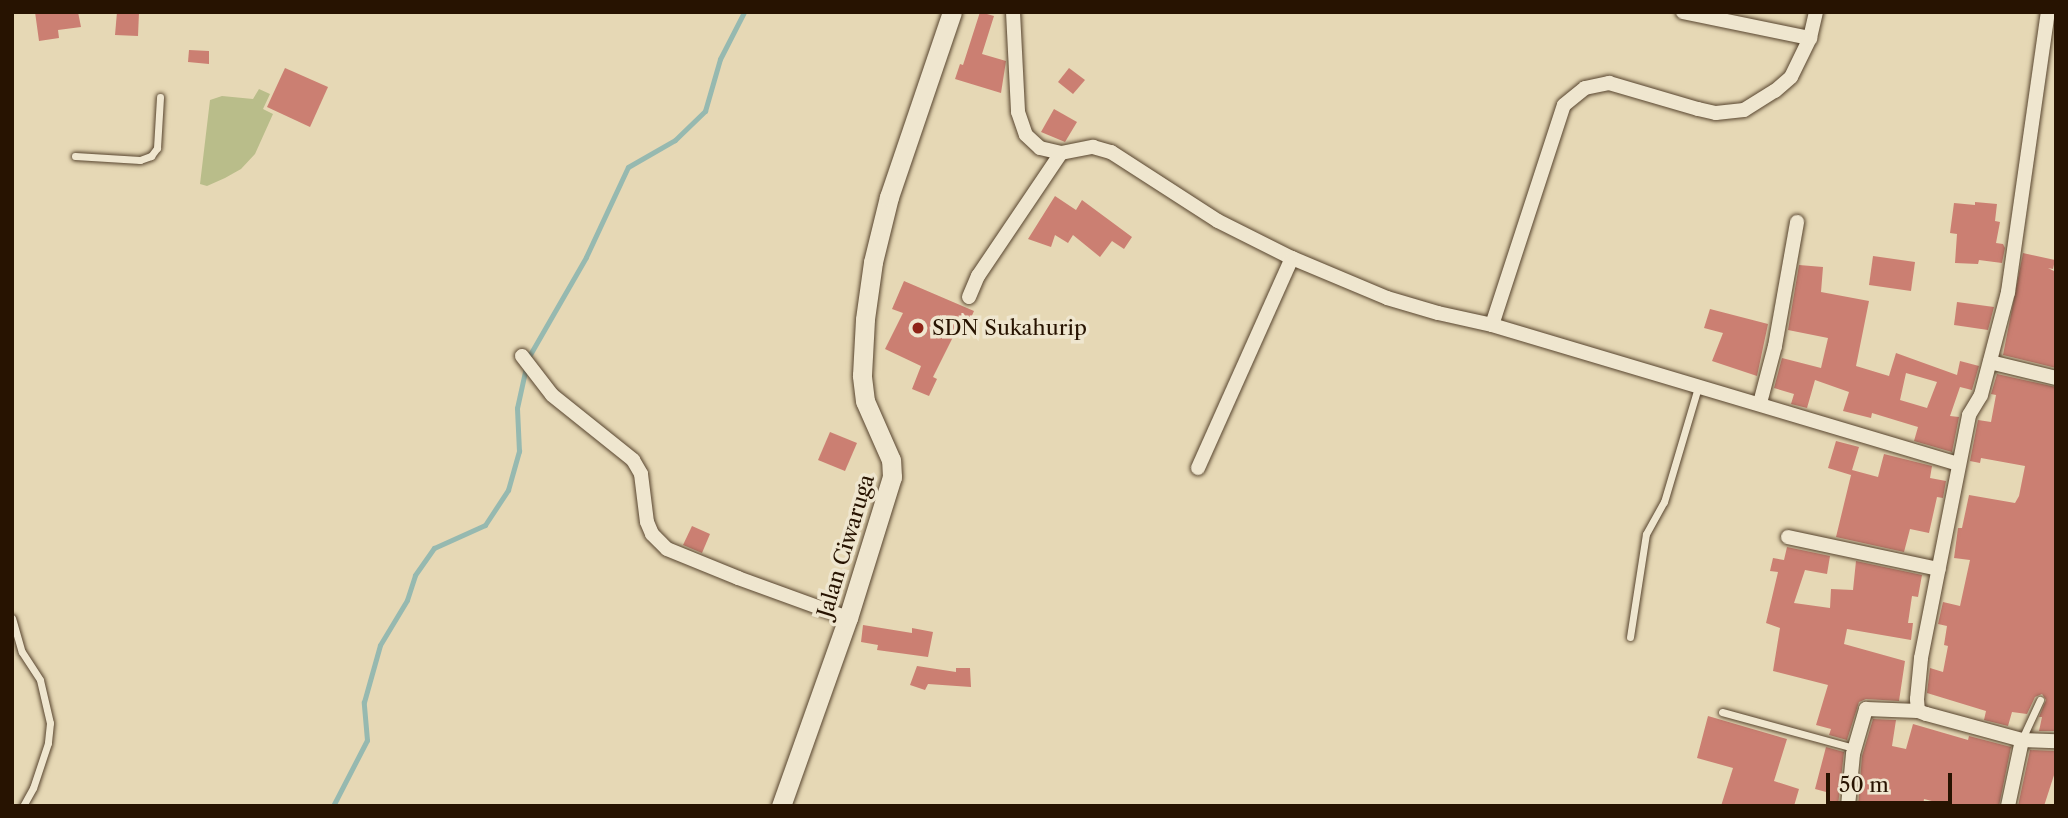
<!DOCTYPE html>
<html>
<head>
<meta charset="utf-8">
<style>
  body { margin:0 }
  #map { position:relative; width:2068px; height:818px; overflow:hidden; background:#e6d8b5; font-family:"Libre Caslon Text",serif }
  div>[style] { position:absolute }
  .green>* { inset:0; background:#b9bd8a }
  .stream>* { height:5px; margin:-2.5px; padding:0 2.5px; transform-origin:2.5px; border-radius:2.5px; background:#96b9b0 }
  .building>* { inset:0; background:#cb7f72 }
  .roads { filter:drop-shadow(0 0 2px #57442e) drop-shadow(0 0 2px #57442e) }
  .lane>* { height:7px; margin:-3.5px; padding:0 3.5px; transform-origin:3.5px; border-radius:3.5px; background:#efe6cf }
  .street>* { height:14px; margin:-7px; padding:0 7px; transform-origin:7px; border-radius:7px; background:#efe6cf }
  .secondary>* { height:19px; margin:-9.5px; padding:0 9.5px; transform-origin:9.5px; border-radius:9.5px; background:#efe6cf }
  .dots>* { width:19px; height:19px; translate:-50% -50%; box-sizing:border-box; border:4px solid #efe6cf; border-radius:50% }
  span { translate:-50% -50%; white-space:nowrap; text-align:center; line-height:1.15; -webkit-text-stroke:7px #efe6cf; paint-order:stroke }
  .poi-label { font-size:21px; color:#271301 }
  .left { translate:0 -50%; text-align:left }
  .street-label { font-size:21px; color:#271301 }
  .frame { position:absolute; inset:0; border:14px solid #271301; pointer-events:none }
  .scale { position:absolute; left:1826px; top:773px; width:126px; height:32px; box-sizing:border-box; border:4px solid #271301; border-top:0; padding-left:9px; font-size:21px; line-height:24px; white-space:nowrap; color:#271301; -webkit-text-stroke:5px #efe6cf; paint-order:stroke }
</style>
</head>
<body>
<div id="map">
  <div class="green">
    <div style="clip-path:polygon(259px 89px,270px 94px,263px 109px,273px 114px,255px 154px,241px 169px,225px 178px,207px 186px,200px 184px,210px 100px,222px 96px,253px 99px)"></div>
  </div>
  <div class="stream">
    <div style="left:528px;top:358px;width:116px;rotate:-60.1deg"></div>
    <div style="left:586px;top:257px;width:99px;rotate:-65deg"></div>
    <div style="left:628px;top:167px;width:54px;rotate:-29.9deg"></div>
    <div style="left:675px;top:140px;width:42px;rotate:-44deg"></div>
    <div style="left:705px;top:111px;width:54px;rotate:-73.9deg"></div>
    <div style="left:720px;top:59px;width:53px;rotate:-62.9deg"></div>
    <div style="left:333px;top:806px;width:74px;rotate:-62.7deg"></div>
    <div style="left:367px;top:740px;width:38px;rotate:-95deg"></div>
    <div style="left:364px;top:702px;width:59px;rotate:-74.3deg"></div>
    <div style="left:380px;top:645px;width:52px;rotate:-59deg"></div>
    <div style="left:407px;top:600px;width:26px;rotate:-72deg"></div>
    <div style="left:415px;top:575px;width:33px;rotate:-55deg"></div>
    <div style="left:434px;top:548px;width:56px;rotate:-24.3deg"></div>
    <div style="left:485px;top:525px;width:42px;rotate:-56.7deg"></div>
    <div style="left:508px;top:490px;width:41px;rotate:-74.2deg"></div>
    <div style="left:519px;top:451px;width:43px;rotate:-92.7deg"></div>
    <div style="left:517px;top:408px;width:42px;rotate:-77.6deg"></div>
  </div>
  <div class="building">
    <div style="clip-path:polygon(35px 12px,78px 12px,81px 27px,58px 30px,59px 38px,39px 41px)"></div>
    <div style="clip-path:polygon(117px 12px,139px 12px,138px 36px,115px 35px)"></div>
    <div style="clip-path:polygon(980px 12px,994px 16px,982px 54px,1006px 61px,1001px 93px,955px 79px,960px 64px,963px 65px)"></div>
    <div style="clip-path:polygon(189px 50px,209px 51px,209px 64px,188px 62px)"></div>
    <div style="clip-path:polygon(285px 68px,328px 87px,310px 127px,267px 107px)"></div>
    <div style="clip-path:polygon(1069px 68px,1085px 80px,1073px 94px,1058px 82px)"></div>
    <div style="clip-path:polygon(1054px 109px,1077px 122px,1065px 142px,1041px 132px)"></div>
    <div style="clip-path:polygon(1055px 196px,1076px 210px,1082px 200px,1132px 237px,1124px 249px,1112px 241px,1100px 257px,1073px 235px,1068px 243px,1055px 235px,1051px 247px,1028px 239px)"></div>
    <div style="clip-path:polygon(1975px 202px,1997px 204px,1995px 221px,2000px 222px,1996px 243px,2003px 244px,2005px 248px,2002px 263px,1979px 260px,1978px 264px,1955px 263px,1957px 234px,1950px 233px,1954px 203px,1975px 205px)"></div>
    <div style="clip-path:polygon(2023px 253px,2055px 260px,2053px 269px,2048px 268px,2056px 272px,2056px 368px,2003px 355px)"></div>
    <div style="clip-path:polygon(1873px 256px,1915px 262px,1911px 291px,1869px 285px)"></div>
    <div style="clip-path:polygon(evenodd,1799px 265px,1823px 267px,1821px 292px,1869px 301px,1856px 366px,1889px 376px,1896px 353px,1957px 375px,1960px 361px,1979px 366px,1972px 390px,1960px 387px,1950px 416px,1959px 417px,1952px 452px,1914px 441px,1918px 427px,1872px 413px,1871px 418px,1843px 411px,1849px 392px,1815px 380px,1807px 408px,1791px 404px,1794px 394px,1774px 388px,1782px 358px,1821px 368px,1828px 338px,1788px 330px,1799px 265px,1906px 373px,1937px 382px,1927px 408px,1900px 400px,1906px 373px)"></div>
    <div style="clip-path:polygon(904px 281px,974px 311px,962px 338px,954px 335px,933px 377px,937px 379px,929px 396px,912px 389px,921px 366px,885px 349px,903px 313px,892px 309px)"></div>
    <div style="clip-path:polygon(1957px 302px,1994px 307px,1988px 330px,1954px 325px)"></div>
    <div style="clip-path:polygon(1710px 309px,1768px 324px,1757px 376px,1712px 361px,1723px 333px,1704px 328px)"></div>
    <div style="clip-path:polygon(1997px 374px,2056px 387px,2056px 731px,2039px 731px,2042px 717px,2039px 717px,2046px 700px,2042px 694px,2035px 697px,2027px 714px,2012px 712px,2008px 726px,1984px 720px,1986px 711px,1927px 693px,1930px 668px,1943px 672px,1948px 646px,1944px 645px,1947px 626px,1938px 624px,1943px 602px,1960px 606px,1970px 560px,1954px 558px,1958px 528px,1962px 528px,1969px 495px,2015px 503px,2019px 496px,2025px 466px,1981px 458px,1980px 463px,1970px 461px,1978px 420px,1991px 422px,1996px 395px,1991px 394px)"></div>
    <div style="clip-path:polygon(830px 432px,857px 443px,845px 471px,818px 460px)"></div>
    <div style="clip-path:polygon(1836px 441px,1859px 447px,1852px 470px,1878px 477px,1884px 454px,1932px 466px,1930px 478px,1946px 481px,1943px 498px,1937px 497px,1929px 533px,1910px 529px,1904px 552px,1836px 537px,1852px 471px,1851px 475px,1828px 468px)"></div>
    <div style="clip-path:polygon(692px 526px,710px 534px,702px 553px,683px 545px)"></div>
    <div style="clip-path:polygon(1787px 547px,1830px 556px,1827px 574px,1805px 570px,1794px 603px,1830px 608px,1831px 589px,1853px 590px,1856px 561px,1922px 575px,1918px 597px,1912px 596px,1908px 623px,1913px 623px,1911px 640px,1847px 629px,1844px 644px,1905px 661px,1899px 701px,1866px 699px,1859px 702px,1847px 740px,1829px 735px,1831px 729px,1816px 725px,1828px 685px,1773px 671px,1780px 628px,1766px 623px,1778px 572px,1770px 571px,1773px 558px,1784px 560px)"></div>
    <div style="clip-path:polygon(863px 625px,912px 633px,912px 628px,933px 632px,928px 657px,877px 650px,878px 645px,861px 642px)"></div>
    <div style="clip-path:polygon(917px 666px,956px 672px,956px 668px,970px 668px,971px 687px,928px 684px,925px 690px,910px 685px)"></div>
    <div style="clip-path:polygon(1708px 716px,1787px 739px,1774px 781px,1799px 789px,1794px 806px,1721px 806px,1733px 768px,1697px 758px)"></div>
    <div style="clip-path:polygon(1873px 719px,1896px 720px,1892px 746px,1906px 749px,1913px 724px,1968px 740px,1969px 736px,2011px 747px,1999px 806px,1951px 806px,1924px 799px,1923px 806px,1858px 806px,1862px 756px)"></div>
    <div style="clip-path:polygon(1826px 747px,1844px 752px,1838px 806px,1828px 806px,1830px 793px,1815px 789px)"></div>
    <div style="clip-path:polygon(2030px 750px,2056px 751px,2056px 769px,2044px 806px,2018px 806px)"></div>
  </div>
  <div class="roads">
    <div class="lane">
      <div style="left:75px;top:156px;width:65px;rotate:3.5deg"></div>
      <div style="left:140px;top:160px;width:12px;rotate:-20deg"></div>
      <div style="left:151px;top:156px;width:10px;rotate:-53deg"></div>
      <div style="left:157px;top:148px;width:51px;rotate:-86.6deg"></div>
      <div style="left:12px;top:618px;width:35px;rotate:74deg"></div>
      <div style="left:22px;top:652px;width:33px;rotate:57deg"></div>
      <div style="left:40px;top:680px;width:44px;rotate:76.9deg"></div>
      <div style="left:50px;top:723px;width:20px;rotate:96deg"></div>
      <div style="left:48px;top:743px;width:47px;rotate:108.4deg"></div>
      <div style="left:33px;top:788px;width:21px;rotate:119deg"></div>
      <div style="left:1630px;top:637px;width:104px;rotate:-81.2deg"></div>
      <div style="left:1646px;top:534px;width:37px;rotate:-61deg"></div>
      <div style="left:1664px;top:502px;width:120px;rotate:-73.5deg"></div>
      <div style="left:1722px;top:712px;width:137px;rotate:15.3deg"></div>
      <div style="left:2022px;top:739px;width:43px;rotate:-65.2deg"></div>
    </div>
    <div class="street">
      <div style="left:1013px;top:12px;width:100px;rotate:87.1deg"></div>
      <div style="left:1018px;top:112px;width:24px;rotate:71deg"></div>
      <div style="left:1026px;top:135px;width:19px;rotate:43deg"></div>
      <div style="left:1040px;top:148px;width:22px;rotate:13deg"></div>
      <div style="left:1061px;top:153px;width:33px;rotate:-11deg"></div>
      <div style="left:1093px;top:147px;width:19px;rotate:16deg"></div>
      <div style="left:1111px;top:152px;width:127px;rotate:32.8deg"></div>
      <div style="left:1218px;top:221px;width:83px;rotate:26.6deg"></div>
      <div style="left:1292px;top:258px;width:103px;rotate:22.8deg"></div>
      <div style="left:1387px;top:298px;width:53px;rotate:16.4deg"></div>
      <div style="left:1438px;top:313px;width:55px;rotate:12.5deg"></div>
      <div style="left:1492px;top:325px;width:487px;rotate:16.6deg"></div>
      <div style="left:1683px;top:12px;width:130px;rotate:11.6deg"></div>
      <div style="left:969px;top:297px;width:23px;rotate:-67deg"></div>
      <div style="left:978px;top:276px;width:148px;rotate:-56deg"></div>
      <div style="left:1492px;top:325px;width:231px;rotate:-71.9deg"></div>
      <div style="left:1564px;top:105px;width:27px;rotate:-39deg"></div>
      <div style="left:1585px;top:88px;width:25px;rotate:-12deg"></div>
      <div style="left:1609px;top:83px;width:93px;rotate:16.3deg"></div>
      <div style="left:1698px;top:109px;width:18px;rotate:13deg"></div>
      <div style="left:1716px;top:113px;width:28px;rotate:-6deg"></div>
      <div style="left:1744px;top:110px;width:36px;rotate:-32deg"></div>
      <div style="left:1775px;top:91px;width:21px;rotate:-41deg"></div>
      <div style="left:1791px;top:77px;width:43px;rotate:-64deg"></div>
      <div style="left:1810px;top:38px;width:27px;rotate:-77deg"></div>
      <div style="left:522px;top:356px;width:49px;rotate:52.4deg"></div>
      <div style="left:552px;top:395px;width:104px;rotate:38.7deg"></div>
      <div style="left:633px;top:460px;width:16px;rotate:60deg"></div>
      <div style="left:641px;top:474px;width:48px;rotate:82.9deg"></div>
      <div style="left:647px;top:522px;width:13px;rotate:67deg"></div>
      <div style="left:652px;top:534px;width:21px;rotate:45deg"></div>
      <div style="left:667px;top:549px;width:77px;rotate:22.2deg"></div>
      <div style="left:738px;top:578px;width:117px;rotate:20deg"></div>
      <div style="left:1990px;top:362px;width:68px;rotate:13.6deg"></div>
      <div style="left:1760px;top:403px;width:59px;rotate:-75.3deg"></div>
      <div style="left:1775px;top:346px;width:126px;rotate:-79.9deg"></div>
      <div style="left:1198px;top:468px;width:230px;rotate:-65.9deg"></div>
      <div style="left:1788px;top:537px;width:154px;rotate:12deg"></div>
      <div style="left:2022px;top:740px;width:34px;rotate:2deg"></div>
      <div style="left:1848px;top:806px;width:52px;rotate:-84.5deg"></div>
      <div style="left:1853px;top:754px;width:47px;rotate:-73.9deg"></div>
      <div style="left:1866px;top:709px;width:52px;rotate:2.2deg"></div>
      <div style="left:2008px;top:806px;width:67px;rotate:-78deg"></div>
      <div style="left:2022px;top:740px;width:99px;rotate:-164.8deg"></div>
      <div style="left:1926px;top:714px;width:9px;rotate:-159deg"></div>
      <div style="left:1918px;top:711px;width:12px;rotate:-95deg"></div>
      <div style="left:1917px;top:699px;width:41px;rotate:-84.4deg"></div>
      <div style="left:1921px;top:658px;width:248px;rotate:-78.8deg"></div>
      <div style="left:1969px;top:415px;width:23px;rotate:-59deg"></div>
      <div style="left:1981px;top:395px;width:106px;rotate:-75.3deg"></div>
      <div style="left:2008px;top:292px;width:283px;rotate:-81.9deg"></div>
    </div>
    <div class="secondary">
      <div style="left:781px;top:806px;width:200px;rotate:-70.4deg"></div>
      <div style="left:848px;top:618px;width:148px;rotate:-72.7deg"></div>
      <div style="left:892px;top:477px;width:17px;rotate:-93deg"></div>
      <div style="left:891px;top:460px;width:64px;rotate:-113.8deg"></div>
      <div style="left:865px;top:401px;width:26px;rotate:-97deg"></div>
      <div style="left:862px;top:375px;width:56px;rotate:-86.9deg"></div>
      <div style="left:865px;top:319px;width:58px;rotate:-82deg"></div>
      <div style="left:873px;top:262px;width:67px;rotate:-76.2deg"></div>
      <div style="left:889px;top:197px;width:195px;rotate:-71.2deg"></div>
    </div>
  </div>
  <div class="dots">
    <div style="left:918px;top:328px;background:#8f2418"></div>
  </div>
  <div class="poi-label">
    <span class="left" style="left:932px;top:328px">SDN Sukahurip</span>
  </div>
  <div class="street-label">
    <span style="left:846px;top:546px;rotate:-73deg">Jalan Ciwaruga</span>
  </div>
  <div class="frame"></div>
  <div class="scale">50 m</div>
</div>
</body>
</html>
